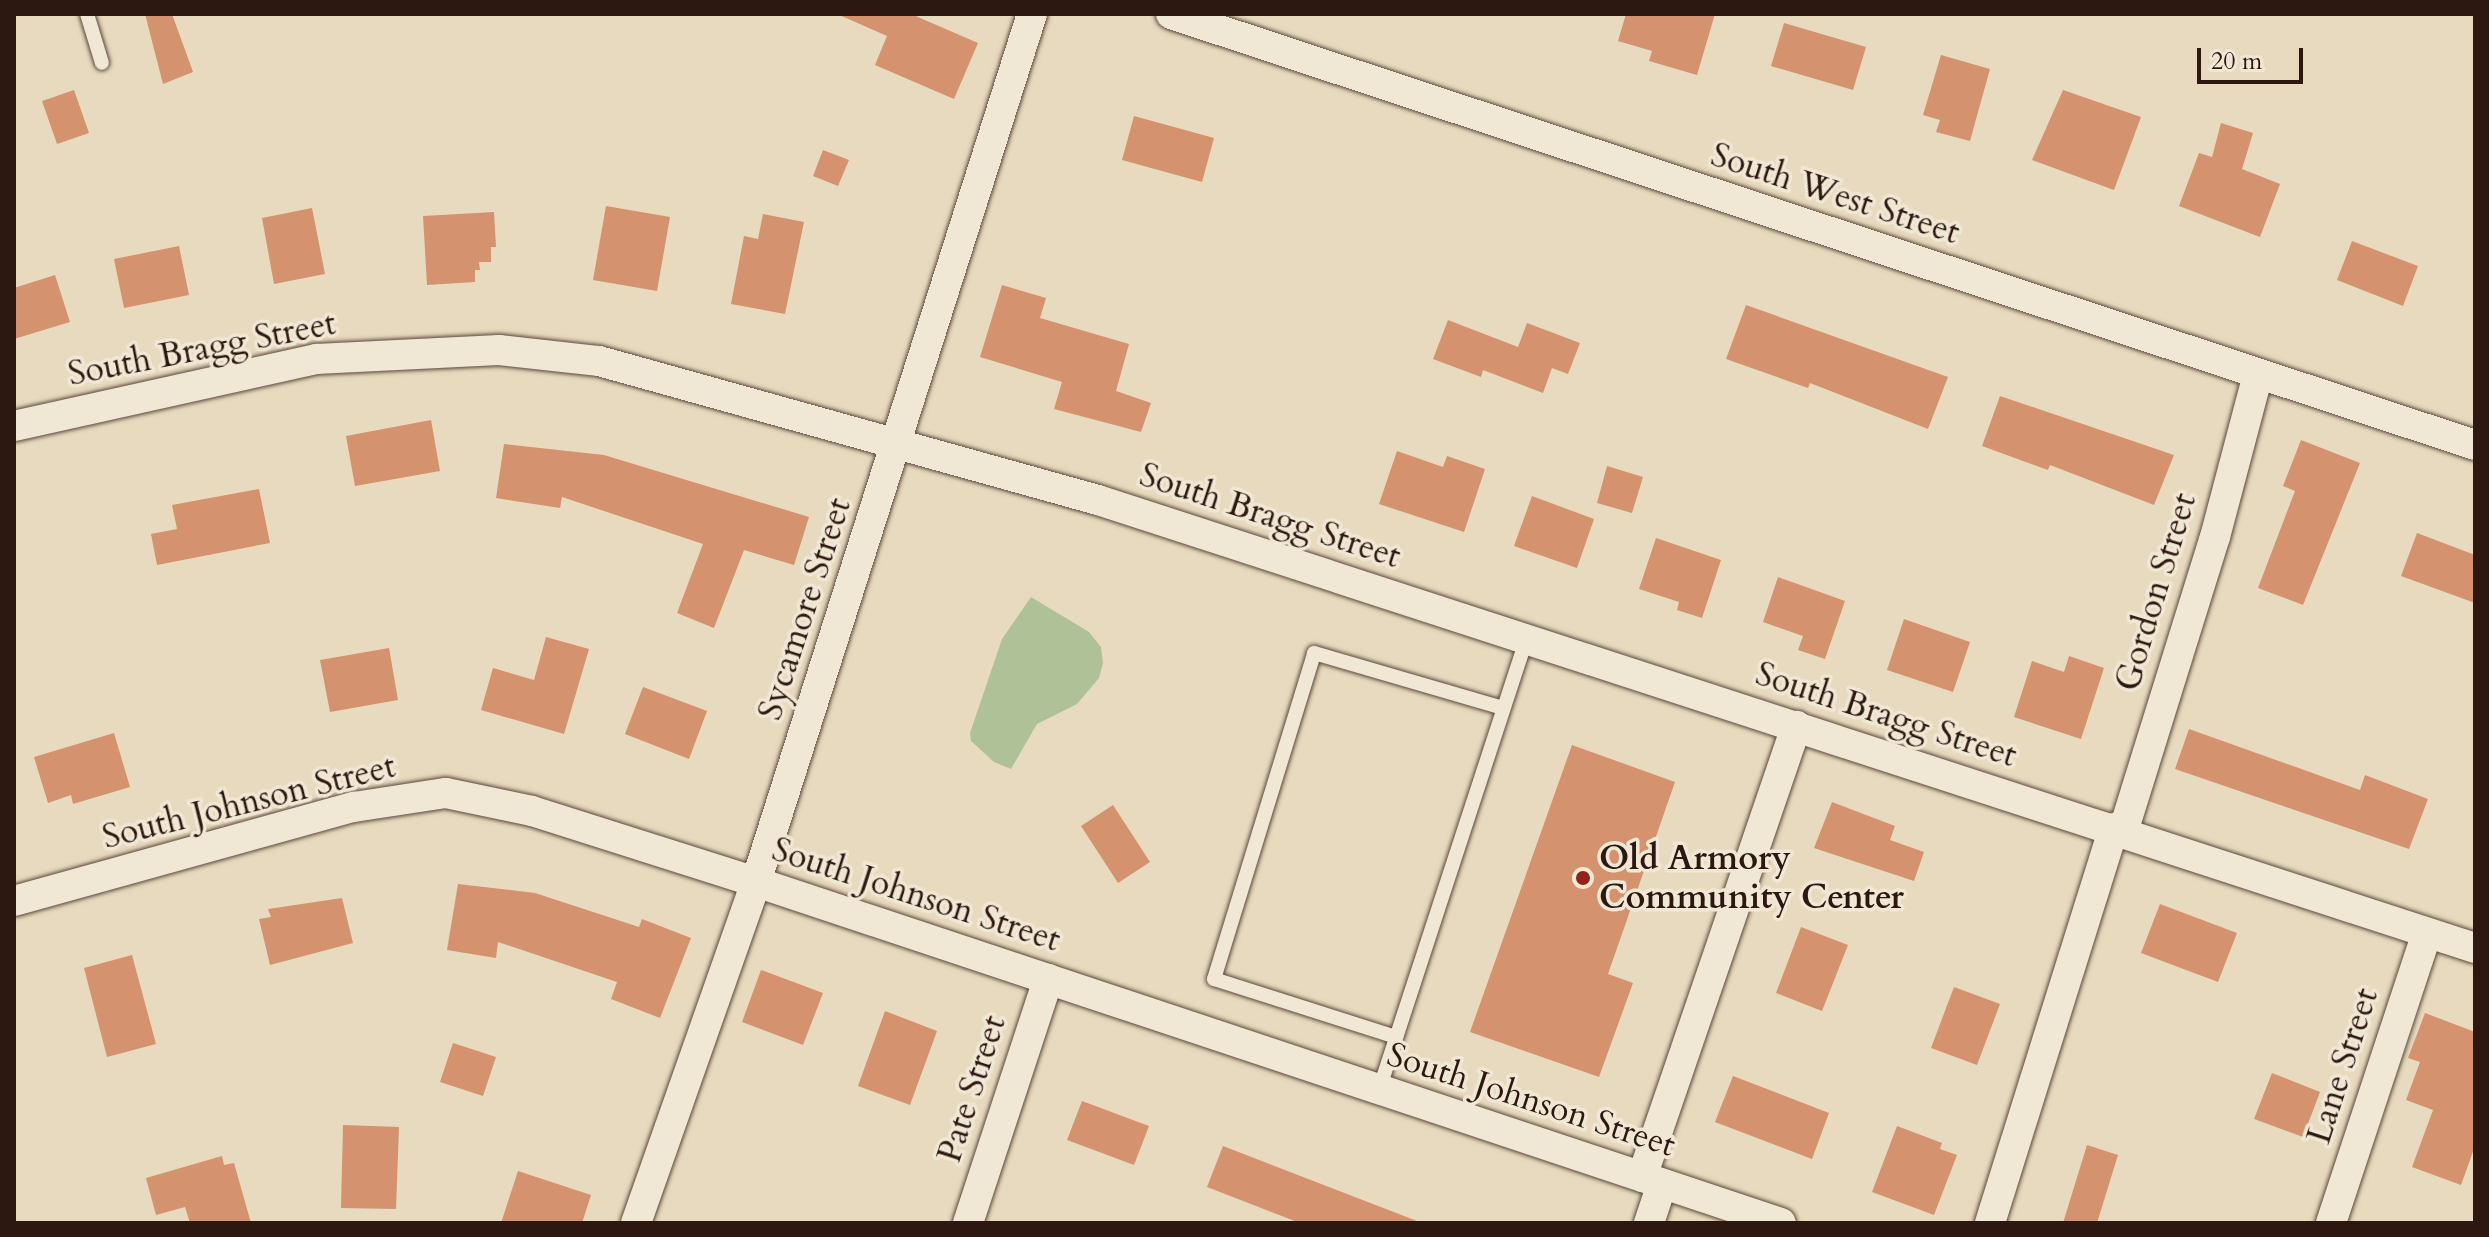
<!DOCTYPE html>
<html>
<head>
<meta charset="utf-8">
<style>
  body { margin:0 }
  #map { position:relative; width:2489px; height:1237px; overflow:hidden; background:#e8dabe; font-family:Cardo,serif }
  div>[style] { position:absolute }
  .green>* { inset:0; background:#afc197 }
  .building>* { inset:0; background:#d4926f }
  .roads { filter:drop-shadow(0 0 2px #5b483c) drop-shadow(0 0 2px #5b483c) }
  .lane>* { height:14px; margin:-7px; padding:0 7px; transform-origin:7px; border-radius:7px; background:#f0e7d5 }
  .street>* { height:30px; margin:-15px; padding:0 15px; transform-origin:15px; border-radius:15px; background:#f0e7d5 }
  .dots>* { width:22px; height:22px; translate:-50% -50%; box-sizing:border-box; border:4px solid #f0e7d5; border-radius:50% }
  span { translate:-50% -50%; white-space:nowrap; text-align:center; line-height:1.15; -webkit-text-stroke:7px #f0e7d5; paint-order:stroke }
  .street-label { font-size:34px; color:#2c1810 }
  .poi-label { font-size:34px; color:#2c1810; font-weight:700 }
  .left { translate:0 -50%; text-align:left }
  .frame { position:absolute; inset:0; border:16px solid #2c1810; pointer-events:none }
  .scale { position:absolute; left:2197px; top:48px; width:106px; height:36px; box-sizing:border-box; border:4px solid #2c1810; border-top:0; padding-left:10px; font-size:24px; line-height:28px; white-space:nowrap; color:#2c1810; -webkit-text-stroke:6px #f0e7d5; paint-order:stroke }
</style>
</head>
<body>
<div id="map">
  <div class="green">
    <div style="clip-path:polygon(1031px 597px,1089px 632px,1101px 647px,1103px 663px,1099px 678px,1077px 704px,1037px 724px,1011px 769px,994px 762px,971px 741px,970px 733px,1002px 639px)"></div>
  </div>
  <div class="building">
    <div style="clip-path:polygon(145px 14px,172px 14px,193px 72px,163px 84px)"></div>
    <div style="clip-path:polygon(837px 14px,911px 14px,978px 43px,954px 99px,875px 65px,887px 36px)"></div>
    <div style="clip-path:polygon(1626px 14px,1715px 14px,1697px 75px,1649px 61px,1652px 51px,1618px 41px)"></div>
    <div style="clip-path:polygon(1784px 23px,1866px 47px,1853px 90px,1771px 66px)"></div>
    <div style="clip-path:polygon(1941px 55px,1990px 69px,1970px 141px,1936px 132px,1940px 120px,1923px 115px)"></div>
    <div style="clip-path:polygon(74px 90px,89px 133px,57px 144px,42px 101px)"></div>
    <div style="clip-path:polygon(2063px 90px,2141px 117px,2114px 190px,2032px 160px)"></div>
    <div style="clip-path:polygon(1134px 116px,1214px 138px,1202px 182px,1122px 160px)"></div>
    <div style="clip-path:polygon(2221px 123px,2253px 133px,2242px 169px,2280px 184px,2260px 237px,2179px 206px,2199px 153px,2212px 157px)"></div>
    <div style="clip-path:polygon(823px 150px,849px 160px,838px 186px,813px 176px)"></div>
    <div style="clip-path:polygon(606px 206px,670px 217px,657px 291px,593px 280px)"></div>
    <div style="clip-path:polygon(312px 208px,325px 274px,274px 284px,262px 218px)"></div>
    <div style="clip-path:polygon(494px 212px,496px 247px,491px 247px,491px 262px,479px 262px,480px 270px,475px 270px,475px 282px,427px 285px,423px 216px)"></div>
    <div style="clip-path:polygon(763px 214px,804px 222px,785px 314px,731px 304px,744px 236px,758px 239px)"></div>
    <div style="clip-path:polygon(2352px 241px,2418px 266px,2403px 306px,2337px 280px)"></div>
    <div style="clip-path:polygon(179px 246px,189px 295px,124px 308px,114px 259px)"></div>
    <div style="clip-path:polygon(55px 275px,70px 322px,14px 339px,14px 288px)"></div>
    <div style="clip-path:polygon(1002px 285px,1046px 298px,1040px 318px,1129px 344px,1116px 391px,1151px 403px,1141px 432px,1054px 409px,1062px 382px,980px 357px)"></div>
    <div style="clip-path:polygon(1746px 305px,1948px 377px,1928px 429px,1810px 383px,1808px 388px,1726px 359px)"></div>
    <div style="clip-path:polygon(1448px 320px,1518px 347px,1527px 323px,1580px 343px,1568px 374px,1552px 368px,1543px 393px,1483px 370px,1481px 377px,1433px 359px)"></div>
    <div style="clip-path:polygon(2000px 396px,2174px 455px,2154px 505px,2050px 465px,2048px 470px,1982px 446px)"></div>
    <div style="clip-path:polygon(431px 420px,440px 471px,355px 486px,346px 436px)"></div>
    <div style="clip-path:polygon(2301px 440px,2360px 463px,2303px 605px,2258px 588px,2295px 491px,2283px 486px)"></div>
    <div style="clip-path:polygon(504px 444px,604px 455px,809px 517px,794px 565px,744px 550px,714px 628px,677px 613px,703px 544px,562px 497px,560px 508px,496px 498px)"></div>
    <div style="clip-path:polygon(1397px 451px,1443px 467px,1447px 456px,1485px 469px,1464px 532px,1379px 504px)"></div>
    <div style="clip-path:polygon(1607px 466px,1643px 477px,1632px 513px,1597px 503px)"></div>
    <div style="clip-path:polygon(259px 489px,270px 543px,157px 565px,151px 534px,177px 529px,172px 505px)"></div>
    <div style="clip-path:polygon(1532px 496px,1594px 519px,1577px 568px,1514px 546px)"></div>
    <div style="clip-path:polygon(2417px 533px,2475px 555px,2475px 603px,2401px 576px)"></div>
    <div style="clip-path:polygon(1656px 538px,1721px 560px,1702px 618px,1677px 610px,1679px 602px,1639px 589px)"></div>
    <div style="clip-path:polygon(1778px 577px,1845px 601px,1825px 659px,1798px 650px,1803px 636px,1763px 622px)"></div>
    <div style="clip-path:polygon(1904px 619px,1970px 642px,1953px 692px,1887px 670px)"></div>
    <div style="clip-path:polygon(546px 637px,589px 649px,564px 734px,481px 710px,493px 668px,534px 680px)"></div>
    <div style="clip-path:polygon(389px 648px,398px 700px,330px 712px,320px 660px)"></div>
    <div style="clip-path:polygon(2069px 656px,2104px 668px,2081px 739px,2014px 717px,2032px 661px,2064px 672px)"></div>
    <div style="clip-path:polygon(643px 687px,707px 711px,689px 759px,625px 734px)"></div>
    <div style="clip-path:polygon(2189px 729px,2360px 790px,2365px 775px,2428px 799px,2409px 849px,2175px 769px)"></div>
    <div style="clip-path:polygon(114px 733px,130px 787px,73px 804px,71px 795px,48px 803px,34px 757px)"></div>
    <div style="clip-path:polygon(1572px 745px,1675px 782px,1608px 974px,1633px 983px,1599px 1077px,1470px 1032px)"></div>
    <div style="clip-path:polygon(1832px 802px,1895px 826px,1890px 840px,1924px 852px,1914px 881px,1814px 848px)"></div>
    <div style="clip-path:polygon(1113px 805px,1150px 862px,1118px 883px,1081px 826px)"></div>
    <div style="clip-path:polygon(458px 884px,535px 893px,639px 927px,642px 919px,691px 938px,660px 1018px,611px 999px,617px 982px,498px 942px,496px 958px,447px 950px)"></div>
    <div style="clip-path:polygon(342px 898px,353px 943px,270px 965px,259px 919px,271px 917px,268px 909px)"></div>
    <div style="clip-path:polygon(2160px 904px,2237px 933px,2218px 982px,2141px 953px)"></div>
    <div style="clip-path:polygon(1801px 927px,1848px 945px,1822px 1011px,1776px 993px)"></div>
    <div style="clip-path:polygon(132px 955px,156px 1044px,107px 1057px,84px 968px)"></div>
    <div style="clip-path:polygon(761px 970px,823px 993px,803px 1045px,742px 1022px)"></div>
    <div style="clip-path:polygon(1954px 987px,2000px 1004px,1977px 1065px,1931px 1048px)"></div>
    <div style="clip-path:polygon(885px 1011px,937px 1031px,910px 1105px,858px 1086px)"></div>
    <div style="clip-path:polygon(2425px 1013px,2475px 1032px,2475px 1146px,2461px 1185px,2412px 1167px,2433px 1110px,2406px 1100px,2420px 1062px,2408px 1058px)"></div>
    <div style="clip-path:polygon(453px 1043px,496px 1057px,483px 1096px,440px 1082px)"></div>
    <div style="clip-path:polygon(2272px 1073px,2320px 1092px,2303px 1137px,2254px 1119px)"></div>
    <div style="clip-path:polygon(1733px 1076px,1829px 1113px,1812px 1159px,1715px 1122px)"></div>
    <div style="clip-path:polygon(1082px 1101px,1149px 1126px,1134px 1165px,1067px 1140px)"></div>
    <div style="clip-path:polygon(343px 1125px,399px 1127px,396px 1209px,341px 1208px)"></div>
    <div style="clip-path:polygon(1897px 1126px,1942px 1143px,1940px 1149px,1957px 1155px,1934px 1215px,1872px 1192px)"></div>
    <div style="clip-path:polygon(2087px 1145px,2118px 1155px,2097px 1223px,2063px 1223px)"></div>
    <div style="clip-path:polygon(1223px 1146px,1417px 1221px,1416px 1223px,1300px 1223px,1207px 1187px)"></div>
    <div style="clip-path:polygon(222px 1156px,224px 1165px,234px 1163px,251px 1223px,190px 1223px,185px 1207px,156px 1215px,146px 1178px)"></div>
    <div style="clip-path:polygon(518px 1171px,591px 1195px,582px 1223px,501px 1223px)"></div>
  </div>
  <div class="roads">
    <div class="lane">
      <div style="left:87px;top:14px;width:51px;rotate:73deg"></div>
      <div style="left:1396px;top:1037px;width:191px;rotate:-162.3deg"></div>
      <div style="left:1214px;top:979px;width:341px;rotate:-72.9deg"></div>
      <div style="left:1314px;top:653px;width:197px;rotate:16.2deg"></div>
      <div style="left:1379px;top:1090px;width:474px;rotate:-71.9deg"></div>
    </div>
    <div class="street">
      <div style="left:1171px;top:14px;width:1373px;rotate:18.29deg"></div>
      <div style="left:14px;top:426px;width:309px;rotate:-12.5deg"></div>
      <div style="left:316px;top:359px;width:183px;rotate:-2.8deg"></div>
      <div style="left:499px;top:350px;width:101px;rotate:6.3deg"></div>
      <div style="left:599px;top:361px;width:518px;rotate:15.57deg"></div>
      <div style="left:1098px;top:500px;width:1448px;rotate:18.02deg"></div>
      <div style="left:2123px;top:832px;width:309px;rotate:-72.7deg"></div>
      <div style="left:2215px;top:537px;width:169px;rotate:-75.2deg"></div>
      <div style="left:14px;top:901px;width:353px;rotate:-15.5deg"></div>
      <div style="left:354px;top:807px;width:93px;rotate:-8.7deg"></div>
      <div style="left:446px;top:793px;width:88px;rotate:11.8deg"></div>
      <div style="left:532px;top:811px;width:235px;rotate:17.6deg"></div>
      <div style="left:756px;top:882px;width:1080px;rotate:18.4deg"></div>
      <div style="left:1642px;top:1177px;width:477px;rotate:-71.1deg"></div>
      <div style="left:636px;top:1223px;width:361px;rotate:-70.6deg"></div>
      <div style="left:756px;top:882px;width:911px;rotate:-72.36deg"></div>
      <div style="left:968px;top:1223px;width:257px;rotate:-71.8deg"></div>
      <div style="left:1649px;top:1223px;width:41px;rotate:-71.6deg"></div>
      <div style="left:1990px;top:1223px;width:414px;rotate:-72.6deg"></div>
      <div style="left:2331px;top:1223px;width:305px;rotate:-71.7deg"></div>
    </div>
  </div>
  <div class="dots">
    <div style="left:1583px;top:878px;background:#8f2418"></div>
  </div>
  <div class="street-label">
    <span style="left:1835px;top:194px;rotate:18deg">South West Street</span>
    <span style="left:202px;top:349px;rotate:-11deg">South Bragg Street</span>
    <span style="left:1270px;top:516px;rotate:18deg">South Bragg Street</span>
    <span style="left:2156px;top:592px;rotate:-73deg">Gordon Street</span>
    <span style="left:805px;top:609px;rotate:-72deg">Sycamore Street</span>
    <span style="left:1886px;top:715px;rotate:18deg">South Bragg Street</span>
    <span style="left:249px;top:802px;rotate:-14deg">South Johnson Street</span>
    <span style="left:916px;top:895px;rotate:18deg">South Johnson Street</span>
    <span style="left:2343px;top:1066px;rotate:-72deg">Lane Street</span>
    <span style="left:972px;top:1089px;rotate:-72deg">Pate Street</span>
    <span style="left:1531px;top:1100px;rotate:18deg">South Johnson Street</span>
  </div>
  <div class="poi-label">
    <span class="left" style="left:1599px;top:878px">Old Armory<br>Community Center</span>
  </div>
  <div class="frame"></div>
  <div class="scale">20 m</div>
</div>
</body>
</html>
